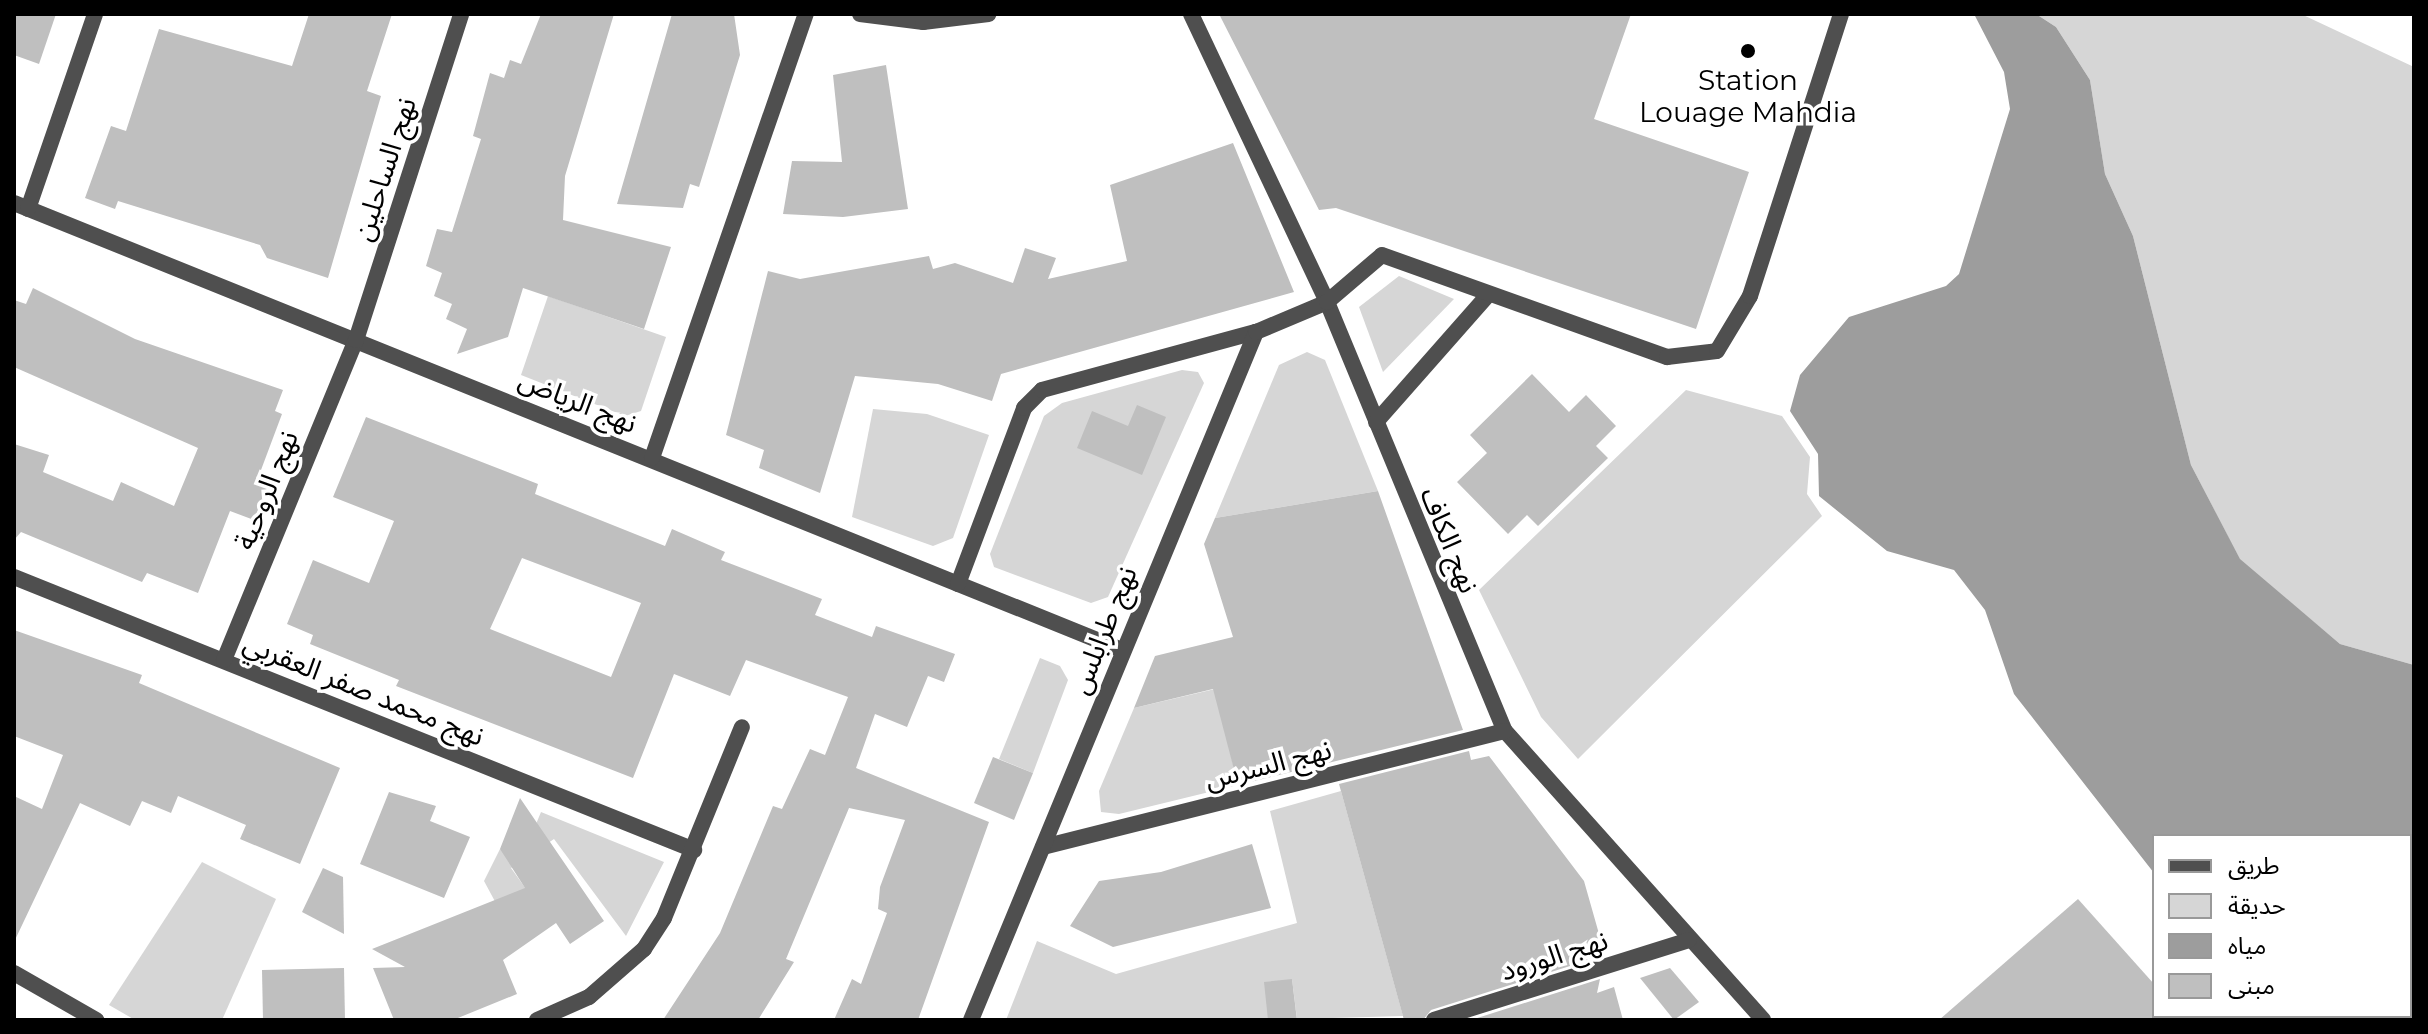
<!DOCTYPE html>
<html>
<head>
<meta charset="utf-8">
<style>
  body { margin:0 }
  #map { position:relative; width:2428px; height:1034px; overflow:hidden; background:#fff; font-family:Montserrat,"Noto Sans Arabic",sans-serif }
  div>[style] { position:absolute }
  .green>* { inset:0; background:#d6d6d6 }
  .water>* { inset:0; background:#9d9d9d }
  .building>* { inset:0; background:#bfbfbf }
  .street>* { height:16px; margin:-8px; padding:0 8px; transform-origin:8px; border-radius:8px; background:#4f4f4f }
  .dots>* { width:22px; height:22px; translate:-50% -50%; box-sizing:border-box; border:4px solid #fff; border-radius:50% }
  span { translate:-50% -50%; white-space:nowrap; text-align:center; line-height:1.15; -webkit-text-stroke:7px #fff; paint-order:stroke }
  .poi-label { font-size:28px; color:#000 }
  .street-label { font-size:28px; color:#000 }
  .frame { position:absolute; inset:0; border:16px solid #000; pointer-events:none }
  .legend { position:absolute; left:2152px; top:834px; width:260px; height:184px; box-sizing:border-box; background:#fff; border:2px solid #999; margin:0; padding:10px 14px; list-style:none; font-size:24px; color:#000 }
  .legend li { display:flex; align-items:center; gap:16px; height:40px }
  .legend b { width:40px; border:2px solid #999 }
</style>
</head>
<body>
<div id="map">
  <div class="green">
    <div style="clip-path:polygon(2036px 14px,2301px 14px,2414px 67px,2414px 665px,2340px 644px,2240px 560px,2191px 465px,2133px 236px,2105px 174px,2090px 80px,2056px 27px)"></div>
    <div style="clip-path:polygon(1399px 276px,1454px 299px,1383px 372px,1359px 307px)"></div>
    <div style="clip-path:polygon(548px 296px,666px 337px,641px 411px,625px 416px,521px 375px)"></div>
    <div style="clip-path:polygon(1307px 352px,1325px 360px,1378px 491px,1215px 518px,1279px 365px)"></div>
    <div style="clip-path:polygon(1182px 370px,1198px 372px,1204px 383px,1108px 597px,1091px 603px,994px 567px,990px 554px,1044px 416px,1062px 403px)"></div>
    <div style="clip-path:polygon(1686px 390px,1782px 416px,1810px 457px,1807px 494px,1822px 516px,1578px 759px,1541px 717px,1479px 590px)"></div>
    <div style="clip-path:polygon(873px 409px,927px 414px,989px 435px,953px 538px,933px 546px,852px 517px)"></div>
    <div style="clip-path:polygon(1040px 658px,1060px 666px,1068px 680px,1033px 773px,999px 759px)"></div>
    <div style="clip-path:polygon(1215px 689px,1238px 785px,1119px 814px,1101px 812px,1099px 791px,1134px 708px)"></div>
    <div style="clip-path:polygon(1341px 791px,1403px 1016px,1297px 1019px,1292px 979px,1268px 1020px,1006px 1020px,1037px 941px,1116px 974px,1297px 923px,1270px 811px)"></div>
    <div style="clip-path:polygon(541px 812px,664px 862px,626px 936px,554px 839px,511px 868px,526px 889px,498px 907px,484px 881px,500px 849px,522px 858px)"></div>
    <div style="clip-path:polygon(202px 862px,276px 899px,222px 1020px,135px 1020px,109px 1005px)"></div>
  </div>
  <div class="water">
    <div style="clip-path:polygon(1974px 14px,2036px 14px,2056px 27px,2090px 80px,2105px 174px,2133px 236px,2191px 465px,2240px 559px,2340px 644px,2414px 665px,2414px 1020px,2269px 1016px,2410px 1016px,2410px 836px,2154px 836px,2154px 873px,2014px 694px,1985px 610px,1954px 570px,1887px 551px,1819px 496px,1818px 454px,1790px 411px,1800px 375px,1849px 317px,1946px 286px,1959px 274px,2010px 109px,2004px 72px)"></div>
  </div>
  <div class="building">
    <div style="clip-path:polygon(14px 14px,56px 14px,39px 64px,14px 55px)"></div>
    <div style="clip-path:polygon(309px 14px,392px 14px,367px 91px,381px 96px,328px 278px,267px 258px,260px 245px,118px 201px,115px 209px,85px 198px,111px 126px,126px 131px,159px 29px,292px 66px)"></div>
    <div style="clip-path:polygon(541px 14px,614px 14px,565px 176px,563px 220px,671px 247px,644px 329px,523px 288px,508px 337px,457px 354px,467px 329px,446px 319px,452px 304px,434px 296px,442px 273px,426px 266px,437px 229px,452px 232px,481px 139px,473px 136px,490px 73px,504px 78px,510px 60px,521px 64px)"></div>
    <div style="clip-path:polygon(672px 14px,734px 14px,740px 55px,699px 187px,690px 184px,683px 208px,617px 204px)"></div>
    <div style="clip-path:polygon(1219px 14px,1631px 14px,1594px 119px,1749px 172px,1696px 329px,1336px 208px,1319px 210px)"></div>
    <div style="clip-path:polygon(886px 65px,908px 209px,843px 217px,783px 214px,792px 161px,842px 162px,833px 75px)"></div>
    <div style="clip-path:polygon(1233px 143px,1294px 292px,1001px 374px,992px 401px,938px 384px,855px 376px,820px 493px,759px 468px,764px 450px,726px 435px,768px 271px,800px 279px,929px 256px,933px 269px,955px 263px,1013px 283px,1025px 248px,1056px 258px,1048px 279px,1127px 261px,1110px 185px)"></div>
    <div style="clip-path:polygon(33px 288px,135px 339px,283px 390px,275px 411px,282px 414px,258px 478px,269px 483px,262px 501px,254px 520px,230px 511px,198px 593px,147px 573px,142px 582px,21px 532px,14px 540px,14px 444px,49px 455px,43px 472px,113px 501px,121px 482px,174px 506px,198px 448px,14px 367px,14px 300px,26px 304px)"></div>
    <div style="clip-path:polygon(1532px 374px,1569px 412px,1586px 395px,1616px 426px,1596px 446px,1608px 458px,1538px 526px,1527px 515px,1508px 534px,1457px 482px,1487px 453px,1470px 435px)"></div>
    <div style="clip-path:polygon(1137px 405px,1166px 417px,1142px 475px,1077px 448px,1092px 411px,1128px 426px)"></div>
    <div style="clip-path:polygon(evenodd,366px 417px,538px 484px,535px 494px,665px 546px,672px 529px,725px 552px,721px 560px,822px 599px,815px 615px,872px 637px,876px 626px,955px 654px,944px 682px,928px 676px,907px 727px,875px 714px,856px 768px,989px 822px,918px 1020px,834px 1020px,852px 979px,861px 984px,887px 913px,878px 909px,880px 887px,905px 820px,849px 808px,786px 959px,794px 962px,758px 1020px,663px 1020px,720px 933px,773px 806px,782px 809px,810px 749px,825px 755px,848px 697px,746px 660px,730px 696px,674px 674px,633px 778px,396px 686px,399px 680px,310px 644px,313px 635px,287px 624px,313px 560px,369px 583px,394px 521px,333px 497px,366px 417px,522px 558px,641px 603px,611px 677px,490px 629px,522px 558px)"></div>
    <div style="clip-path:polygon(1378px 491px,1463px 730px,1238px 785px,1213px 689px,1134px 708px,1155px 656px,1233px 637px,1204px 544px,1215px 518px)"></div>
    <div style="clip-path:polygon(14px 630px,142px 675px,139px 683px,340px 768px,300px 864px,240px 839px,246px 825px,178px 796px,171px 813px,142px 801px,130px 826px,80px 803px,14px 942px,14px 796px,42px 809px,63px 755px,14px 736px)"></div>
    <div style="clip-path:polygon(1469px 751px,1471px 760px,1489px 756px,1584px 881px,1605px 955px,1431px 1010px,1423px 1020px,1404px 1020px,1339px 784px)"></div>
    <div style="clip-path:polygon(993px 757px,1033px 773px,1014px 820px,974px 803px)"></div>
    <div style="clip-path:polygon(389px 792px,436px 806px,430px 821px,470px 837px,444px 898px,360px 864px)"></div>
    <div style="clip-path:polygon(520px 798px,604px 921px,570px 944px,556px 923px,503px 960px,517px 994px,453px 1020px,394px 1020px,373px 968px,405px 967px,372px 949px,525px 888px,500px 849px)"></div>
    <div style="clip-path:polygon(1252px 844px,1271px 908px,1113px 947px,1070px 926px,1099px 881px,1161px 872px)"></div>
    <div style="clip-path:polygon(323px 868px,343px 877px,344px 934px,302px 912px)"></div>
    <div style="clip-path:polygon(2078px 899px,2154px 984px,2154px 1020px,1939px 1020px)"></div>
    <div style="clip-path:polygon(344px 968px,345px 1020px,263px 1020px,262px 970px)"></div>
    <div style="clip-path:polygon(1670px 968px,1699px 1002px,1674px 1020px,1640px 978px)"></div>
    <div style="clip-path:polygon(1292px 979px,1297px 1020px,1268px 1020px,1264px 982px)"></div>
    <div style="clip-path:polygon(1600px 979px,1597px 993px,1614px 987px,1623px 1020px,1471px 1020px)"></div>
  </div>
  <div class="street">
    <div style="left:860px;top:14px;width:64px;rotate:7.2deg"></div>
    <div style="left:923px;top:22px;width:66px;rotate:-6.9deg"></div>
    <div style="left:1191px;top:14px;width:318px;rotate:64.7deg"></div>
    <div style="left:1327px;top:302px;width:464px;rotate:67.5deg"></div>
    <div style="left:1505px;top:731px;width:387px;rotate:48.2deg"></div>
    <div style="left:14px;top:203px;width:1195px;rotate:21.97deg"></div>
    <div style="left:28px;top:209px;width:206px;rotate:-71deg"></div>
    <div style="left:1376px;top:422px;width:169px;rotate:-48.6deg"></div>
    <div style="left:652px;top:458px;width:470px;rotate:-70.9deg"></div>
    <div style="left:14px;top:577px;width:733px;rotate:21.87deg"></div>
    <div style="left:958px;top:584px;width:188px;rotate:-69.4deg"></div>
    <div style="left:1024px;top:408px;width:25px;rotate:-45deg"></div>
    <div style="left:1042px;top:390px;width:222px;rotate:-15.2deg"></div>
    <div style="left:224px;top:660px;width:346px;rotate:-67.6deg"></div>
    <div style="left:356px;top:340px;width:342px;rotate:-72.1deg"></div>
    <div style="left:1043px;top:847px;width:476px;rotate:-14.1deg"></div>
    <div style="left:14px;top:973px;width:95px;rotate:29.8deg"></div>
    <div style="left:537px;top:1020px;width:57px;rotate:-23.9deg"></div>
    <div style="left:589px;top:997px;width:73px;rotate:-41.1deg"></div>
    <div style="left:644px;top:949px;width:37px;rotate:-57deg"></div>
    <div style="left:664px;top:918px;width:206px;rotate:-67.8deg"></div>
    <div style="left:971px;top:1020px;width:745px;rotate:-67.5deg"></div>
    <div style="left:1256px;top:332px;width:77px;rotate:-22.9deg"></div>
    <div style="left:1327px;top:302px;width:72px;rotate:-40.5deg"></div>
    <div style="left:1382px;top:255px;width:303px;rotate:19.7deg"></div>
    <div style="left:1667px;top:357px;width:50px;rotate:-6.8deg"></div>
    <div style="left:1717px;top:351px;width:64px;rotate:-59deg"></div>
    <div style="left:1750px;top:296px;width:296px;rotate:-72.1deg"></div>
    <div style="left:1434px;top:1020px;width:267px;rotate:-17.4deg"></div>
  </div>
  <div class="dots">
    <div style="left:1748px;top:51px;background:#000"></div>
  </div>
  <div class="poi-label">
    <span style="left:1748px;top:96px">Station<br>Louage Mahdia</span>
  </div>
  <div class="street-label">
    <span style="left:384px;top:169px;rotate:-72deg">نهج الساحلين</span>
    <span style="left:578px;top:401px;rotate:22deg">نهج الرياض</span>
    <span style="left:266px;top:490px;rotate:-68deg">نهج الروحية</span>
    <span style="left:1450px;top:540px;rotate:68deg">نهج الكاف</span>
    <span style="left:1103px;top:630px;rotate:-68deg">نهج طرابلس</span>
    <span style="left:364px;top:689px;rotate:22deg">نهج محمد صفر العقربي</span>
    <span style="left:1268px;top:764px;rotate:-14deg">نهج السرس</span>
    <span style="left:1554px;top:955px;rotate:-17deg">نهج الورود</span>
  </div>
  <div class="frame"></div>
  <ul class="legend">
  <li><b style="height:10px;background:#4f4f4f"></b>طريق</li>
  <li><b style="height:22px;background:#d6d6d6"></b>حديقة</li>
  <li><b style="height:22px;background:#9d9d9d"></b>مياه</li>
  <li><b style="height:22px;background:#bfbfbf"></b>مبنى</li>
  </ul>
</div>
</body>
</html>
